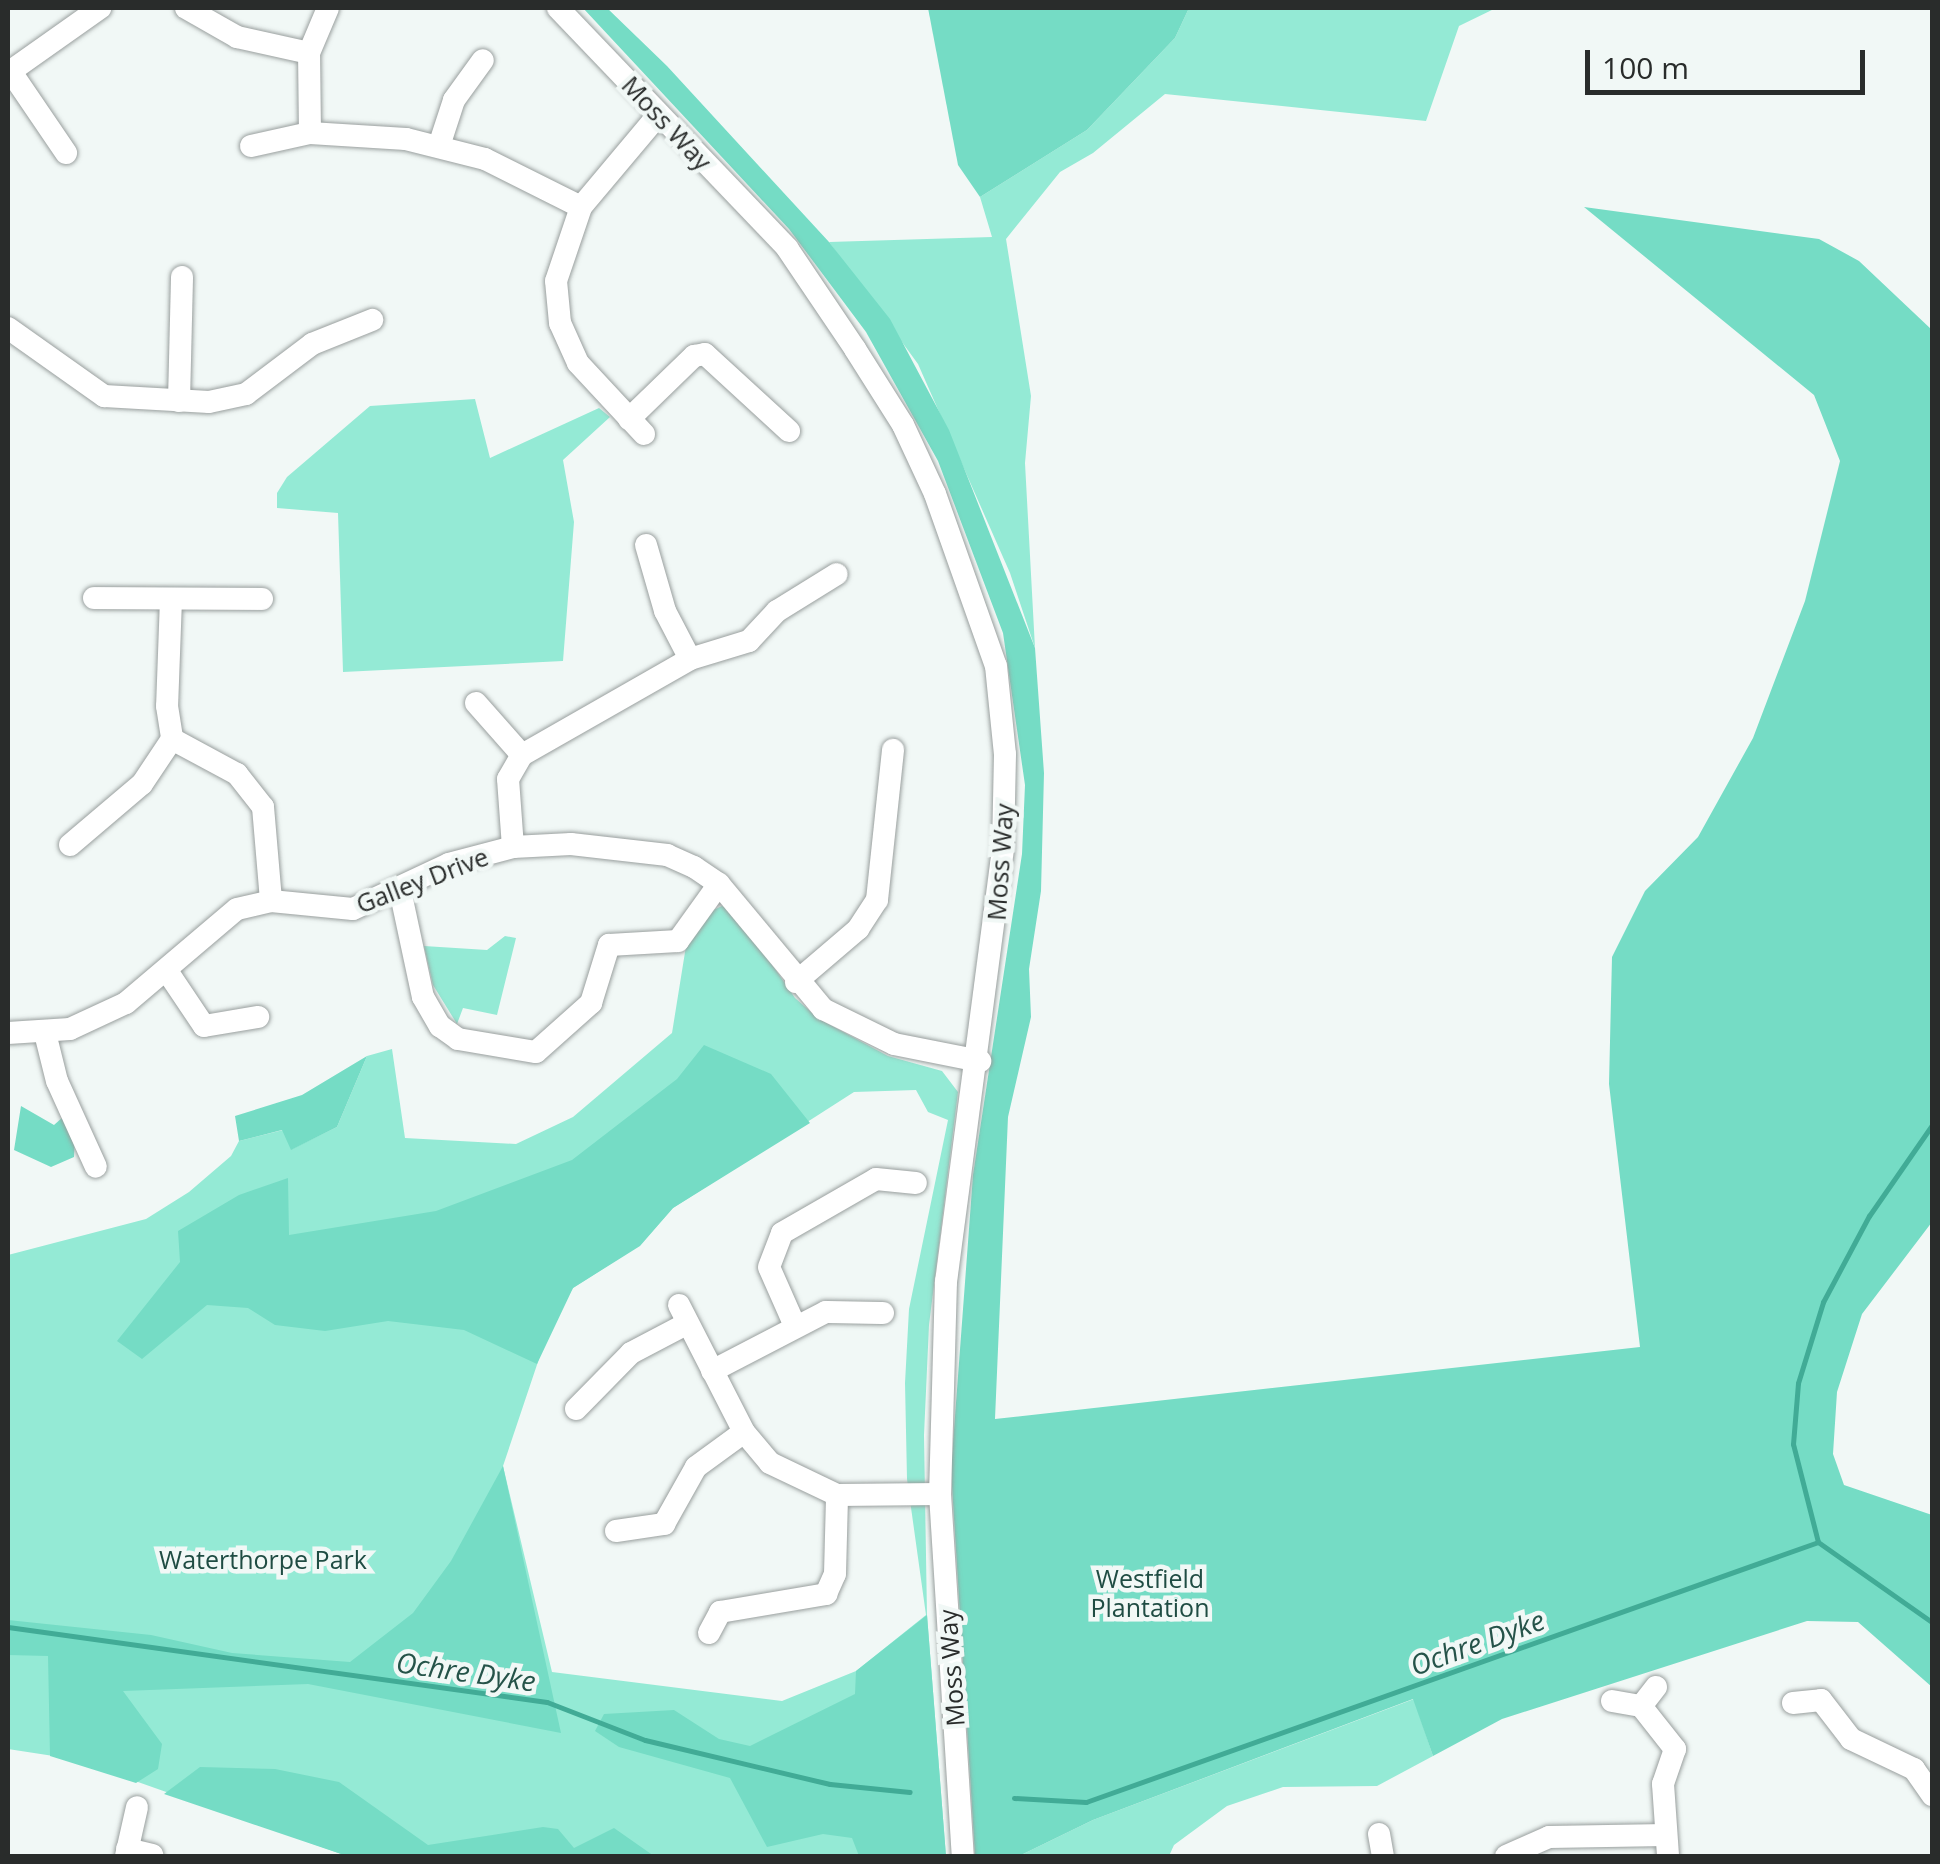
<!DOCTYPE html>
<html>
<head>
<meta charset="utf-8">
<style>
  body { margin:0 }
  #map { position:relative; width:1940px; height:1864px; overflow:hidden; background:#f1f8f6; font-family:"Open Sans",sans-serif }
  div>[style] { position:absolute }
  .green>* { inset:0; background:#94ead5 }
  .forest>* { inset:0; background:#75dcc5 }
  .stream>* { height:5px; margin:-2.5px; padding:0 2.5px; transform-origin:2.5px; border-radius:2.5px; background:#41ab96 }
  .roads { filter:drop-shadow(0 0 2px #999f9e) drop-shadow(0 0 2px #999f9e) }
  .minor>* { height:22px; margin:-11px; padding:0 11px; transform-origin:11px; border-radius:11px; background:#fff }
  span { translate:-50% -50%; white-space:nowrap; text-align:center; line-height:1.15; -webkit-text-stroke:9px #f1f8f6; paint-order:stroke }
  .street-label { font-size:25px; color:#292c2b }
  .park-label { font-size:25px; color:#1f4c43 }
  .water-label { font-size:28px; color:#255349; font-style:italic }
  .frame { position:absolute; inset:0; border:10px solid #292c2b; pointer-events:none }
  .scale { position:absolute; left:1585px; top:50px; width:280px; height:45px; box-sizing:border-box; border:5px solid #292c2b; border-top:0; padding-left:12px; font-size:30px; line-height:35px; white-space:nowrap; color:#292c2b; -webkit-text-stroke:8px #f1f8f6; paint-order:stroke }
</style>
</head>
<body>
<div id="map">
  <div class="green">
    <div style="clip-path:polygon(1189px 8px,1496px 8px,1459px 26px,1426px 121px,1165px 94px,1093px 153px,1060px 172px,1006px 239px,1031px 396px,1025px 463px,1035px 648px,1010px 573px,918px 364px,829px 242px,992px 237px,980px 197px,1087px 130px,1175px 38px)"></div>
    <div style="clip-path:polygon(475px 399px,490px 458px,599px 408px,610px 417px,563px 460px,574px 522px,563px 661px,343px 672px,338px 513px,277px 508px,277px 493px,287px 477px,370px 406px)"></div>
    <div style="clip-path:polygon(evenodd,722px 906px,736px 912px,795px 998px,819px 1019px,888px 1056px,942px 1071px,958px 1092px,929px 1325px,924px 1435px,927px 1615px,946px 1856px,347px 1856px,73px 1759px,8px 1749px,8px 1255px,146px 1219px,189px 1192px,231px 1156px,239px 1141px,283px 1130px,292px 1149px,337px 1127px,367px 1056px,392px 1049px,405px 1138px,516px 1144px,573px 1117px,672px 1033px,686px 946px,707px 913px,722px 906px,916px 1090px,928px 1112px,948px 1120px,909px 1309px,905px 1383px,907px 1479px,926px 1615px,856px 1671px,782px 1701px,552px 1672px,503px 1466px,550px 1326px,573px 1288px,640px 1245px,673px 1208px,854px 1092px,916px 1090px)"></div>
    <div style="clip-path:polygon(505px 936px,516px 938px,497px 1015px,463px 1008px,457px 1024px,433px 985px,424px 946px,487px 950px)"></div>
    <div style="clip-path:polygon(1414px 1699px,1433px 1756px,1377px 1786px,1283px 1787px,1227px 1806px,1174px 1845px,1169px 1856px,1019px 1856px,1093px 1820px)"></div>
  </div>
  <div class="forest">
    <div style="clip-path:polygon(583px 8px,607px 8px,667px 66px,829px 242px,890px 319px,949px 430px,1035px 648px,1044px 773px,1041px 891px,1029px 969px,1031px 1017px,1008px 1117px,995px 1419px,1640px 1347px,1609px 1084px,1612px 957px,1645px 891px,1698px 837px,1753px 738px,1805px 601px,1840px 461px,1814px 395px,1584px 207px,1819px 239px,1859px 261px,1932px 330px,1932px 1222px,1862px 1314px,1837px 1392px,1833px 1454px,1844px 1485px,1932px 1515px,1932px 1687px,1858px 1622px,1807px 1621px,1502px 1719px,1433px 1756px,1413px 1699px,1093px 1820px,1019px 1856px,975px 1856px,951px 1470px,973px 1175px,1022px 854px,1025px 785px,1003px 633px,938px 461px,866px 332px,789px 229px)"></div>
    <div style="clip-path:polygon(928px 8px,1189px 8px,1175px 38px,1087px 130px,980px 197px,958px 165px)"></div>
    <div style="clip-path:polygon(704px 1045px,771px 1074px,810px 1123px,673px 1208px,640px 1246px,573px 1288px,537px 1364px,464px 1330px,388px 1321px,325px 1331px,275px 1325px,248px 1308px,207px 1305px,142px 1359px,117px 1341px,180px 1262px,178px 1231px,239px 1195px,288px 1178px,289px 1235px,436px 1211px,572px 1160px,677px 1079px)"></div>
    <div style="clip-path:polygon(367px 1056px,337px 1127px,291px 1150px,282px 1130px,239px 1141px,235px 1116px,302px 1095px)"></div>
    <div style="clip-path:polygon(21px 1106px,54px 1125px,63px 1117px,75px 1136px,74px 1157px,51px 1167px,14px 1150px)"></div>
    <div style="clip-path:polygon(503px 1466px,561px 1733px,308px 1684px,123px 1691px,162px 1744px,158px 1769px,136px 1783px,50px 1756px,48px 1656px,8px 1655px,8px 1620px,151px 1635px,232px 1653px,350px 1662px,413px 1613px,451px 1561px)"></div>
    <div style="clip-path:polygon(927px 1615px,946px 1856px,859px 1856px,852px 1838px,823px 1834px,767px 1847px,730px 1778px,619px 1747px,595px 1731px,604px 1714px,674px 1710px,719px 1739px,750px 1746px,855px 1694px,856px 1671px)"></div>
    <div style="clip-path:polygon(200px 1767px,275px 1769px,339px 1782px,428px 1845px,543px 1827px,558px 1829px,574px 1848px,614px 1828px,654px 1856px,347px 1856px,164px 1794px)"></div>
  </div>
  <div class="stream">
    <div style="left:1818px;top:1542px;width:101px;rotate:-104.3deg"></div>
    <div style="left:1793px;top:1444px;width:61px;rotate:-85.3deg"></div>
    <div style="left:1798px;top:1383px;width:85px;rotate:-72.8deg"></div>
    <div style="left:1823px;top:1302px;width:98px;rotate:-61.9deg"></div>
    <div style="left:1869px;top:1216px;width:111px;rotate:-55.3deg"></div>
    <div style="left:8px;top:1627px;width:544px;rotate:7.92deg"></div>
    <div style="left:547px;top:1702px;width:105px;rotate:21.2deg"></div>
    <div style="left:645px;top:1740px;width:190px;rotate:13.4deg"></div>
    <div style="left:830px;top:1784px;width:80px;rotate:5.7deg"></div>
    <div style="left:1014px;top:1798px;width:72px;rotate:3.2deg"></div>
    <div style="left:1086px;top:1802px;width:777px;rotate:-19.55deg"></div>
    <div style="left:1818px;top:1542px;width:139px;rotate:35.1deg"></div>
  </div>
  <div class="roads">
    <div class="minor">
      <div style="left:186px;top:8px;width:59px;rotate:29.6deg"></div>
      <div style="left:237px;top:37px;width:74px;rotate:12.5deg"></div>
      <div style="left:558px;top:8px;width:332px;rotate:46.3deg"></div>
      <div style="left:787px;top:248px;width:122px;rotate:56deg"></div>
      <div style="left:855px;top:349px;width:90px;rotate:57.7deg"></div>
      <div style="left:903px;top:425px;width:76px;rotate:65.1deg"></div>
      <div style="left:935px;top:494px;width:182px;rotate:70.5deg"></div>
      <div style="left:996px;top:666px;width:88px;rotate:84.2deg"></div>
      <div style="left:1005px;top:754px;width:95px;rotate:91.2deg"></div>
      <div style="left:1003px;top:849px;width:436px;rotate:97.5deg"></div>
      <div style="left:946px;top:1281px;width:213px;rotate:91.6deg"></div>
      <div style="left:940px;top:1494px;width:363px;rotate:86.4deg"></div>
      <div style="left:11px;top:72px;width:98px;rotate:55.8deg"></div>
      <div style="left:8px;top:73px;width:113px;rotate:-35.2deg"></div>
      <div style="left:310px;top:133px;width:80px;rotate:-90.7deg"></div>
      <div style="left:309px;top:53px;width:49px;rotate:-67.1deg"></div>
      <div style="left:251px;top:146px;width:60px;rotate:-12.4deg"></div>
      <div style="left:310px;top:133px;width:96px;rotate:3.6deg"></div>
      <div style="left:406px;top:139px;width:81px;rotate:14.2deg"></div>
      <div style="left:485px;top:159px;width:107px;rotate:26.6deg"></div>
      <div style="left:439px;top:146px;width:48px;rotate:-71.9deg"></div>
      <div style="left:454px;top:100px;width:49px;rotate:-54.1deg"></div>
      <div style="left:8px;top:328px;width:118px;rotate:35.3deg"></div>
      <div style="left:104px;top:396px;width:105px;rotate:3.3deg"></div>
      <div style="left:209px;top:402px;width:38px;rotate:-12deg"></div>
      <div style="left:246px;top:394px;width:83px;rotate:-37.1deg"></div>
      <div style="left:312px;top:344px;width:65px;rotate:-21.8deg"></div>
      <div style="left:179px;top:401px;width:124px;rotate:-88.6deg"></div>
      <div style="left:629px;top:419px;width:91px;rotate:-44.1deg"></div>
      <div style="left:694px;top:356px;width:11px;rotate:-10deg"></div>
      <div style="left:705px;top:354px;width:114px;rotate:42.5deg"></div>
      <div style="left:644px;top:434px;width:97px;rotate:-132.9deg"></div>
      <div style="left:578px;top:363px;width:44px;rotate:-114.2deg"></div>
      <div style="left:560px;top:323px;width:42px;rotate:-95.4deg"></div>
      <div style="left:556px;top:281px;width:78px;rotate:-71.3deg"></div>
      <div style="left:581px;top:207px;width:121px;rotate:-50deg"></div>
      <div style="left:646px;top:545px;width:69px;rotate:73.9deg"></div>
      <div style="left:665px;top:611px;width:54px;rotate:62.5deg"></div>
      <div style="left:94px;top:598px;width:168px;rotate:0.3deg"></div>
      <div style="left:171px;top:599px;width:107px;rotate:92.1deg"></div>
      <div style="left:167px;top:706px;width:33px;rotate:81deg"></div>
      <div style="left:172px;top:739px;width:74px;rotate:28.3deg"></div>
      <div style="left:237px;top:774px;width:42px;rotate:51.8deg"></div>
      <div style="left:263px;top:807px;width:94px;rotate:85.1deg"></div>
      <div style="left:476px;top:703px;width:69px;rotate:48.5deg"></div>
      <div style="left:70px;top:845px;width:94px;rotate:-40.3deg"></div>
      <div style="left:142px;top:784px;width:54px;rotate:-56.3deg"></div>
      <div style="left:513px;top:847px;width:68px;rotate:-94.2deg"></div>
      <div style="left:508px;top:779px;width:28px;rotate:-60deg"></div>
      <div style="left:522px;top:755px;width:193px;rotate:-29.7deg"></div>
      <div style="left:690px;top:659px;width:62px;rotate:-17deg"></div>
      <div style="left:749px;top:641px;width:41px;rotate:-47deg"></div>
      <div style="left:777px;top:611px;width:70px;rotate:-31.7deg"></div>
      <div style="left:400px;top:890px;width:109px;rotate:77.9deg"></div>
      <div style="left:423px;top:997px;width:34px;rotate:60deg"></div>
      <div style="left:440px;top:1026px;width:22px;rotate:36deg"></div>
      <div style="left:458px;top:1039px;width:79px;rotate:9.5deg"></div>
      <div style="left:536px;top:1052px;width:74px;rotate:-41.7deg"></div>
      <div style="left:591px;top:1003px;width:61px;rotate:-72.8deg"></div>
      <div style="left:609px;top:945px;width:69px;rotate:-3.3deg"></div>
      <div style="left:678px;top:941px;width:70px;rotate:-54.3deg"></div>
      <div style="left:167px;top:971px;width:66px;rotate:56.1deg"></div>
      <div style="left:204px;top:1026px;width:55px;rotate:-9.5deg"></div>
      <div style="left:796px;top:982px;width:82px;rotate:-40.5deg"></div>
      <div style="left:858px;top:929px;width:35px;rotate:-57deg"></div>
      <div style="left:877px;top:900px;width:151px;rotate:-83.9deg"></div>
      <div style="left:8px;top:1033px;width:62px;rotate:-3.7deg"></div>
      <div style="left:70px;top:1029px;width:62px;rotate:-24.9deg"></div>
      <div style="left:126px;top:1003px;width:145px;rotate:-40.3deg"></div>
      <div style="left:237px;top:909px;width:35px;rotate:-13deg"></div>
      <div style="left:271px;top:901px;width:82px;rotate:5.6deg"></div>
      <div style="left:353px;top:909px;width:106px;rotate:-25.1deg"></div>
      <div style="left:449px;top:864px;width:66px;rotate:-14.9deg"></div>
      <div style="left:513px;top:847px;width:58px;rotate:-3deg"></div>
      <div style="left:571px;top:844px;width:97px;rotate:6.5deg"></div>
      <div style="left:667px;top:855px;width:30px;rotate:24deg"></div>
      <div style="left:694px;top:867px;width:30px;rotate:34deg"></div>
      <div style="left:719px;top:884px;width:163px;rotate:50.2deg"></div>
      <div style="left:823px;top:1009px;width:79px;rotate:26.2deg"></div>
      <div style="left:894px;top:1044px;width:88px;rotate:11.2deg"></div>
      <div style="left:45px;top:1033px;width:49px;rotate:76deg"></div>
      <div style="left:57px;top:1081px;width:94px;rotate:65.6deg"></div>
      <div style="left:679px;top:1305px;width:143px;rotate:62.9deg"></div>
      <div style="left:744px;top:1432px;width:40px;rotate:50deg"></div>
      <div style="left:770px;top:1463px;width:74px;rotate:25.5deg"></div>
      <div style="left:837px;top:1495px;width:103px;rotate:-0.6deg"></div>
      <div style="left:795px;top:1326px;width:64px;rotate:-113.8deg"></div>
      <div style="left:769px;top:1267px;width:36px;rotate:-69deg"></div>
      <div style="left:782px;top:1233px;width:108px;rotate:-29.9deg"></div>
      <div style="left:876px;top:1179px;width:40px;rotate:5.7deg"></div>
      <div style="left:712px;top:1371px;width:128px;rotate:-27.4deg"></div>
      <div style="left:826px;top:1312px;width:57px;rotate:1deg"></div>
      <div style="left:576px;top:1409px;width:78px;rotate:-45.5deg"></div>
      <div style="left:631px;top:1353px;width:64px;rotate:-27.8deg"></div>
      <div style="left:616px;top:1531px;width:49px;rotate:-8.3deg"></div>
      <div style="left:664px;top:1524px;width:65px;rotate:-60.7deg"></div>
      <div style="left:696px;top:1467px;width:59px;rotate:-36.1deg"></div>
      <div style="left:709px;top:1633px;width:24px;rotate:-62deg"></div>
      <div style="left:720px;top:1612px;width:108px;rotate:-9.6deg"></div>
      <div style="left:826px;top:1594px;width:22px;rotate:-66deg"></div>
      <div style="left:835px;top:1574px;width:79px;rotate:-88.5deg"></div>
      <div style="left:1656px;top:1687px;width:24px;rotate:128deg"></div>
      <div style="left:1641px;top:1706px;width:55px;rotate:51.7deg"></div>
      <div style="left:1675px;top:1749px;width:37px;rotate:109deg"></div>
      <div style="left:1663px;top:1784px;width:72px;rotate:86deg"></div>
      <div style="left:1612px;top:1701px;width:29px;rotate:10deg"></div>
      <div style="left:1793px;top:1703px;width:28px;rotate:-6deg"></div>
      <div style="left:1821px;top:1700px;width:49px;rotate:52.4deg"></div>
      <div style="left:1851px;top:1739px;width:70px;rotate:25.5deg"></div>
      <div style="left:1914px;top:1769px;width:32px;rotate:55deg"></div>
      <div style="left:1379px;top:1834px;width:22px;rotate:80deg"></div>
      <div style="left:127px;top:1849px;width:26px;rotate:13deg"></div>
      <div style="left:126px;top:1856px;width:50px;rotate:-77.3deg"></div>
      <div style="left:1506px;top:1856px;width:47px;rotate:-23.8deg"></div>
      <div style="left:1549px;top:1837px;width:117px;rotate:-1deg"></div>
    </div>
  </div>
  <div class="street-label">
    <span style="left:667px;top:123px;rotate:47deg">Moss Way</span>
    <span style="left:1000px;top:862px;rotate:-86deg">Moss Way</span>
    <span style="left:422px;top:880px;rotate:-21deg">Galley Drive</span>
    <span style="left:951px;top:1668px;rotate:-94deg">Moss Way</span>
  </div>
  <div class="park-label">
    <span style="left:263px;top:1559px">Waterthorpe Park</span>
    <span style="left:1150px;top:1593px">Westfield<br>Plantation</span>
  </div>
  <div class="water-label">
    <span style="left:1477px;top:1642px;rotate:-20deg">Ochre Dyke</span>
    <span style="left:466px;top:1671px;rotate:8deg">Ochre Dyke</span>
  </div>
  <div class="frame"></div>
  <div class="scale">100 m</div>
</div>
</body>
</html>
